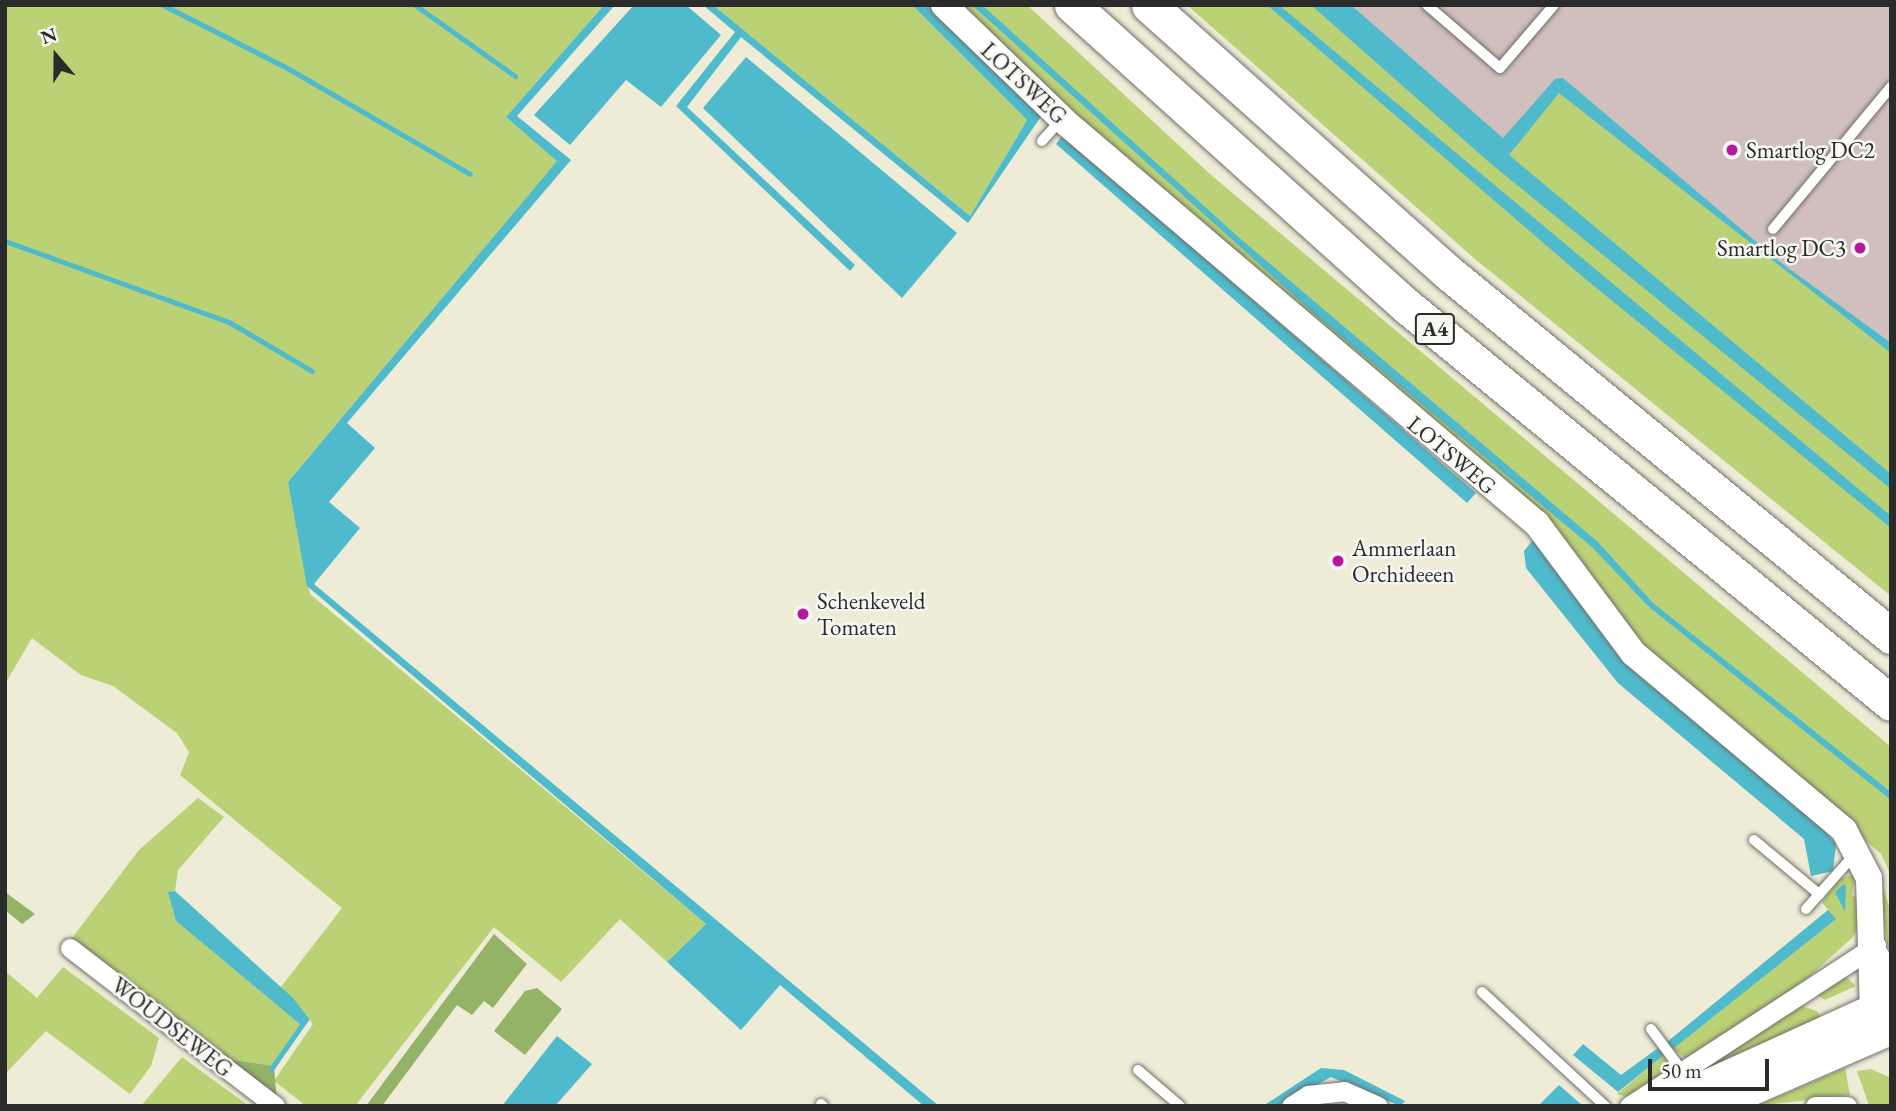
<!DOCTYPE html>
<html>
<head>
<meta charset="utf-8">
<style>
  body { margin:0 }
  #map { position:relative; width:1896px; height:1111px; overflow:hidden; background:#eeebd7; font-family:"EB Garamond",serif }
  div>[style] { position:absolute }
  .industrial>* { inset:0; background:#d1bfbe }
  .green>* { inset:0; background:#bbd176 }
  .forest>* { inset:0; background:#94b367 }
  .water>* { inset:0; background:#50bacd }
  .stream>* { height:5px; margin:-2.5px; padding:0 2.5px; transform-origin:2.5px; border-radius:2.5px; background:#50bacd }
  .roads { filter:drop-shadow(0 0 2px #6f6e67) drop-shadow(0 0 2px #6f6e67) }
  .lane>* { height:10px; margin:-5px; padding:0 5px; transform-origin:5px; border-radius:5px; background:#fff }
  .street>* { height:19px; margin:-9.5px; padding:0 9.5px; transform-origin:9.5px; border-radius:9.5px; background:#fff }
  .secondary>* { height:26px; margin:-13px; padding:0 13px; transform-origin:13px; border-radius:13px; background:#fff }
  .primary>* { height:30px; margin:-15px; padding:0 15px; transform-origin:15px; border-radius:15px; background:#fff }
  .highway>* { height:35px; margin:-17.5px; padding:0 17.5px; transform-origin:17.5px; border-radius:17.5px; background:#fff }
  .dots>* { width:19px; height:19px; translate:-50% -50%; box-sizing:border-box; border:4px solid #f6f6f2; border-radius:50% }
  span { translate:-50% -50%; white-space:nowrap; text-align:center; line-height:1.15; -webkit-text-stroke:5px #f6f6f2; paint-order:stroke }
  .shield-label span { padding:2px 5px; background:#f6f6f2; border:2px solid; border-radius:5px; -webkit-text-stroke-width:0 }
  .shield-label { font-size:21px; color:#2b2b2b; font-weight:700 }
  .street-label { font-size:23px; color:#2b2b2b }
  .poi-label { font-size:23px; color:#2b2b2b }
  .left { translate:0 -50%; text-align:left }
  .right { translate:-100% -50%; text-align:right }
  .frame { position:absolute; inset:0; border:7px solid #2b2b2b; pointer-events:none }
  .north { position:absolute; left:21px; top:21px; width:70px; height:70px; -webkit-text-stroke:5px #f6f6f2; paint-order:stroke; rotate:340deg; font-size:19px; font-weight:700; line-height:28px; text-align:center; color:#2b2b2b }
  .north::after { content:''; display:block; margin:auto; width:24px; height:32px; background:#2b2b2b; clip-path:polygon(50% 0,100% 100%,50% 72%,0 100%) }
  .scale { position:absolute; left:1648px; top:1059px; width:121px; height:32px; box-sizing:border-box; border:4px solid #2b2b2b; border-top:0; padding-left:9px; font-size:21px; line-height:24px; white-space:nowrap; color:#2b2b2b; -webkit-text-stroke:5px #f6f6f2; paint-order:stroke }
</style>
</head>
<body>
<div id="map">
  <div class="industrial">
    <div style="clip-path:polygon(1328px 5px,1891px 5px,1891px 477px)"></div>
  </div>
  <div class="green">
    <div style="clip-path:polygon(5px 5px,604px 5px,506px 117px,558px 160px,288px 482px,310px 594px,706px 924px,667px 962px,620px 919px,561px 982px,494px 927px,355px 1106px,306px 1106px,274px 1081px,313px 1024px,281px 987px,342px 908px,180px 775px,189px 752px,177px 733px,113px 686px,81px 675px,32px 638px,5px 684px)"></div>
    <div style="clip-path:polygon(713px 5px,912px 5px,1027px 120px,970px 216px)"></div>
    <div style="clip-path:polygon(953px 5px,1027px 5px,1211px 175px,1891px 747px,1891px 875px,1881px 854px,1627px 630px,1349px 359px)"></div>
    <div style="clip-path:polygon(1187px 5px,1311px 5px,1891px 482px,1891px 596px,1475px 259px)"></div>
    <div style="clip-path:polygon(1558px 92px,1891px 353px,1891px 474px,1509px 156px)"></div>
    <div style="clip-path:polygon(198px 798px,224px 817px,178px 870px,175px 891px,169px 892px,176px 921px,302px 1026px,274px 1066px,233px 1060px,66px 946px,139px 850px)"></div>
    <div style="clip-path:polygon(1876px 863px,1891px 913px,1891px 954px,1887px 943px)"></div>
    <div style="clip-path:polygon(1855px 874px,1852px 896px,1860px 898px,1860px 926px,1852px 938px,1792px 992px,1686px 1059px,1673px 1049px,1835px 919px,1822px 902px,1841px 878px)"></div>
    <div style="clip-path:polygon(63px 967px,159px 1038px,151px 1066px,130px 1094px,46px 1031px,5px 1074px,5px 971px,37px 998px)"></div>
    <div style="clip-path:polygon(1843px 974px,1856px 986px,1825px 1000px,1813px 992px)"></div>
    <div style="clip-path:polygon(1799px 1005px,1817px 1011px,1824px 1024px,1649px 1106px)"></div>
    <div style="clip-path:polygon(1664px 1055px,1671px 1070px,1628px 1097px,1617px 1094px)"></div>
    <div style="clip-path:polygon(182px 1057px,249px 1106px,141px 1106px)"></div>
    <div style="clip-path:polygon(1845px 1068px,1850px 1095px,1757px 1106px)"></div>
    <div style="clip-path:polygon(1871px 1069px,1891px 1078px,1891px 1106px,1869px 1106px,1857px 1071px)"></div>
  </div>
  <div class="forest">
    <div style="clip-path:polygon(5px 892px,35px 914px,22px 924px,5px 910px)"></div>
    <div style="clip-path:polygon(494px 934px,527px 964px,493px 1008px,484px 1001px,472px 1015px,457px 1005px,382px 1106px,366px 1106px)"></div>
    <div style="clip-path:polygon(133px 983px,233px 1060px,274px 1066px,277px 1102px,123px 989px)"></div>
    <div style="clip-path:polygon(537px 988px,562px 1009px,525px 1055px,494px 1031px,525px 991px)"></div>
  </div>
  <div class="water">
    <div style="clip-path:polygon(604px 5px,615px 5px,517px 116px,571px 160px,347px 423px,375px 448px,329px 502px,360px 528px,314px 584px,939px 1106px,924px 1106px,780px 985px,741px 1030px,667px 962px,706px 924px,307px 586px,288px 482px,557px 161px,506px 117px)"></div>
    <div style="clip-path:polygon(634px 5px,686px 5px,721px 35px,661px 107px,626px 80px,570px 145px,534px 115px)"></div>
    <div style="clip-path:polygon(703px 5px,713px 5px,970px 216px,1027px 120px,912px 5px,931px 5px,1042px 115px,968px 223px,741px 37px,687px 107px,855px 265px,850px 271px,676px 106px,735px 32px)"></div>
    <div style="clip-path:polygon(972px 5px,982px 5px,1236px 235px,1598px 542px,1653px 603px,1891px 792px,1891px 800px,1649px 607px,1593px 548px,1320px 319px)"></div>
    <div style="clip-path:polygon(1267px 5px,1279px 5px,1891px 516px,1891px 528px,1583px 277px)"></div>
    <div style="clip-path:polygon(1311px 5px,1351px 5px,1503px 138px,1555px 79px,1563px 78px,1780px 262px,1891px 343px,1891px 353px,1559px 93px,1509px 155px,1891px 474px,1891px 489px,1490px 163px)"></div>
    <div style="clip-path:polygon(746px 57px,957px 233px,902px 298px,703px 108px)"></div>
    <div style="clip-path:polygon(1063px 135px,1476px 493px,1467px 503px,1056px 144px)"></div>
    <div style="clip-path:polygon(1533px 540px,1617px 653px,1812px 816px,1836px 844px,1833px 871px,1811px 876px,1804px 839px,1618px 683px,1526px 568px,1524px 551px)"></div>
    <div style="clip-path:polygon(1844px 884px,1846px 887px,1845px 912px,1835px 892px)"></div>
    <div style="clip-path:polygon(175px 891px,293px 998px,306px 1015px,302px 1026px,176px 921px,168px 892px)"></div>
    <div style="clip-path:polygon(1828px 910px,1836px 919px,1673px 1049px,1667px 1042px)"></div>
    <div style="clip-path:polygon(557px 1036px,592px 1064px,555px 1106px,502px 1106px)"></div>
    <div style="clip-path:polygon(1583px 1044px,1621px 1075px,1658px 1048px,1664px 1055px,1618px 1092px,1573px 1055px)"></div>
    <div style="clip-path:polygon(1321px 1068px,1344px 1070px,1405px 1101px,1400px 1106px,1331px 1077px,1279px 1106px,1263px 1106px)"></div>
    <div style="clip-path:polygon(1559px 1085px,1583px 1106px,1538px 1106px)"></div>
  </div>
  <div class="stream">
    <div style="left:163px;top:5px;width:141px;rotate:26.9deg"></div>
    <div style="left:289px;top:69px;width:209px;rotate:30.1deg"></div>
    <div style="left:415px;top:5px;width:123px;rotate:35.4deg"></div>
    <div style="left:5px;top:241px;width:238px;rotate:19.9deg"></div>
    <div style="left:229px;top:322px;width:96px;rotate:30.6deg"></div>
    <div style="left:271px;top:1069px;width:61px;rotate:-55deg"></div>
    <div style="left:306px;top:1019px;width:6px;rotate:-135deg"></div>
  </div>
  <div class="roads">
    <div class="lane">
      <div style="left:1427px;top:5px;width:96px;rotate:40.8deg"></div>
      <div style="left:1500px;top:68px;width:83px;rotate:-49.4deg"></div>
      <div style="left:1042px;top:141px;width:30px;rotate:-48deg"></div>
      <div style="left:1773px;top:229px;width:185px;rotate:-50.3deg"></div>
      <div style="left:1754px;top:840px;width:85px;rotate:39.7deg"></div>
      <div style="left:1806px;top:909px;width:74px;rotate:-48.3deg"></div>
      <div style="left:1482px;top:992px;width:168px;rotate:42.8deg"></div>
      <div style="left:1651px;top:1029px;width:54px;rotate:53.3deg"></div>
      <div style="left:1138px;top:1070px;width:55px;rotate:40.6deg"></div>
      <div style="left:821px;top:1104px;width:3px;rotate:45deg"></div>
    </div>
    <div class="street">
      <div style="left:70px;top:948px;width:259px;rotate:37.6deg"></div>
      <div style="left:1291px;top:1106px;width:20px;rotate:-33deg"></div>
      <div style="left:1308px;top:1095px;width:36px;rotate:-6deg"></div>
      <div style="left:1344px;top:1091px;width:37px;rotate:24deg"></div>
      <div style="left:1629px;top:1106px;width:295px;rotate:-33.1deg"></div>
      <div style="left:1815px;top:1106px;width:32px"></div>
    </div>
    <div class="secondary">
      <div style="left:944px;top:5px;width:168px;rotate:44deg"></div>
      <div style="left:1065px;top:122px;width:620px;rotate:40.42deg"></div>
      <div style="left:1537px;top:524px;width:161px;rotate:53.3deg"></div>
      <div style="left:1633px;top:653px;width:275px;rotate:40deg"></div>
      <div style="left:1844px;top:830px;width:54px;rotate:62.5deg"></div>
      <div style="left:1869px;top:878px;width:131px;rotate:88.3deg"></div>
      <div style="left:1876px;top:956px;width:33px;rotate:63deg"></div>
    </div>
    <div class="primary">
      <div style="left:1661px;top:1106px;width:253px;rotate:-24.5deg"></div>
      <div style="left:1716px;top:1106px;width:191px;rotate:-23.5deg"></div>
    </div>
    <div class="highway">
      <div style="left:1072px;top:5px;width:453px;rotate:42deg"></div>
      <div style="left:1409px;top:308px;width:623px;rotate:39.33deg"></div>
      <div style="left:1149px;top:5px;width:404px;rotate:41.8deg"></div>
      <div style="left:1450px;top:274px;width:571px;rotate:39.38deg"></div>
    </div>
  </div>
  <div class="dots">
    <div style="left:1732px;top:150px;background:#b5179e"></div>
    <div style="left:1860px;top:248px;background:#b5179e"></div>
    <div style="left:1338px;top:561px;background:#b5179e"></div>
    <div style="left:803px;top:614px;background:#b5179e"></div>
  </div>
  <div class="shield-label">
    <span style="left:1435px;top:329px">A4</span>
  </div>
  <div class="street-label">
    <span style="left:1024px;top:83px;rotate:43deg">LOTSWEG</span>
    <span style="left:1452px;top:455px;rotate:40deg">LOTSWEG</span>
    <span style="left:172px;top:1027px;rotate:38deg">WOUDSEWEG</span>
  </div>
  <div class="poi-label">
    <span class="left" style="left:1746px;top:150px">Smartlog DC2</span>
    <span class="right" style="left:1846px;top:248px">Smartlog DC3</span>
    <span class="left" style="left:1352px;top:561px">Ammerlaan<br>Orchideeen</span>
    <span class="left" style="left:817px;top:614px">Schenkeveld<br>Tomaten</span>
  </div>
  <div class="frame"></div>
  <div class="north">N</div>
  <div class="scale">50 m</div>
</div>
</body>
</html>
